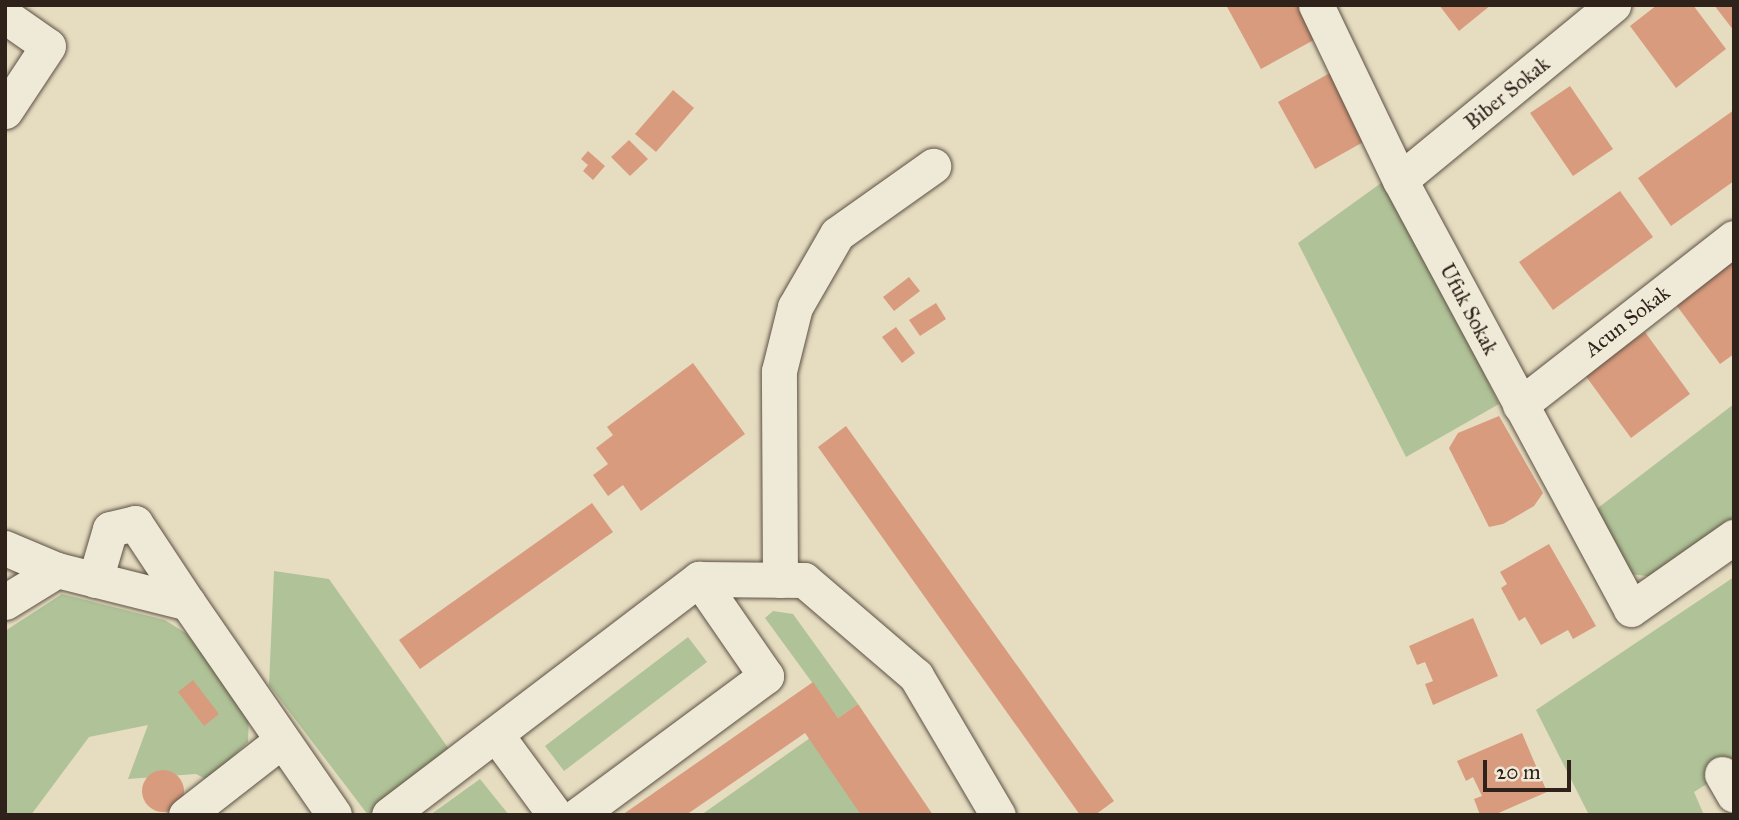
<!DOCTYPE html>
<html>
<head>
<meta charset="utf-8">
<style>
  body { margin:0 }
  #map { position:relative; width:1739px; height:820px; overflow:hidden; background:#e6ddc1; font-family:"IM FELL Great Primer",serif }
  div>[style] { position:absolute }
  .green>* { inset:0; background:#b0c297 }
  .building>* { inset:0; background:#d99b7d }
  .round { border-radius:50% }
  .roads { filter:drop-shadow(0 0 2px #5d5144) drop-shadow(0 0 2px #5d5144) }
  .minor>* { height:35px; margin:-17.5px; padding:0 17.5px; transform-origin:17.5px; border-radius:17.5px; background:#efe9d7 }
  span { translate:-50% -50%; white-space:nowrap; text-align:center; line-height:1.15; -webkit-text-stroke:5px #efe9d7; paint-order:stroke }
  .street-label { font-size:21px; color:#2f221b }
  .frame { position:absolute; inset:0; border:7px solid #2f221b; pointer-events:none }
  .scale { position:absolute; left:1483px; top:760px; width:88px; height:32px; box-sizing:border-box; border:4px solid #2f221b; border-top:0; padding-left:9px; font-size:21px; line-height:24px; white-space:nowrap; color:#2f221b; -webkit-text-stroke:5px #efe9d7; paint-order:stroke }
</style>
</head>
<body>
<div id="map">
  <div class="green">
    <div style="clip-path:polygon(1388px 178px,1499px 404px,1406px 457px,1298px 243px)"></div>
    <div style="clip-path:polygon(1734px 404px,1734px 521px,1655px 577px,1630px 574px,1594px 511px)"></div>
    <div style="clip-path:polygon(274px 571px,329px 579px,451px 752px,368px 815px,269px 685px)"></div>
    <div style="clip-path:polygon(1734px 577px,1734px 767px,1694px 792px,1704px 815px,1589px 815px,1536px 710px)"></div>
    <div style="clip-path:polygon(62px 594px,165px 620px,187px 634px,249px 715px,248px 742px,208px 780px,196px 774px,128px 779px,148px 725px,89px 737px,31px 815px,5px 815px,5px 631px)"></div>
    <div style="clip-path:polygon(773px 611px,793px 614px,858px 704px,838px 718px,765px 618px)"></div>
    <div style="clip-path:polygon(688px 637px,707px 662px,564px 771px,545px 746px)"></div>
    <div style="clip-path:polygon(817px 733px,871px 815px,701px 815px)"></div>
    <div style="clip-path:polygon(480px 779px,509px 815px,430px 815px)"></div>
  </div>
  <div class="building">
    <div style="clip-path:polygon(1226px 5px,1304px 5px,1321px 36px,1261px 69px)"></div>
    <div style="clip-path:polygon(1439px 5px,1491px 5px,1459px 31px)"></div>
    <div style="clip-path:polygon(1657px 5px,1693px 5px,1726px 49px,1676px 88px,1630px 26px)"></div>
    <div style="clip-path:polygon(1714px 5px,1734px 5px,1734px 31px)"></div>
    <div style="clip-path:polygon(1337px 69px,1374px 136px,1315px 169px,1278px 102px)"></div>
    <div style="clip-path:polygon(1570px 86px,1613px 149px,1573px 176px,1530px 113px)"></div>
    <div style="clip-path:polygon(673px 90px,694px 108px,656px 152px,635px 134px)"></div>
    <div style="clip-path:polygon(1734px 110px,1734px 181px,1671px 226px,1638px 178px)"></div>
    <div style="clip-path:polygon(629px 140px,648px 159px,630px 176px,611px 157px)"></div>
    <div style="clip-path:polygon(588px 151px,605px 166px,593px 180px,583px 171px,588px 165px,581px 159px)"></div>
    <div style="clip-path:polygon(1620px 191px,1653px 237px,1553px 310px,1519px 262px)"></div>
    <div style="clip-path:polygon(1734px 258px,1734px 354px,1720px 364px,1674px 302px)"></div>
    <div style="clip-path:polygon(909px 277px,920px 291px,894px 311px,883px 297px)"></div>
    <div style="clip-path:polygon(936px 303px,946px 319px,920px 336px,909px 320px)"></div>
    <div style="clip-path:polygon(896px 327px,915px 353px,902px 363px,882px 337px)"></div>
    <div style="clip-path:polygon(1645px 332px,1690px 394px,1631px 438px,1585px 375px)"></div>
    <div style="clip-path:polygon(693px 363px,745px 434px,641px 511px,623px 485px,608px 496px,593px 475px,608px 464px,596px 448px,613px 435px,607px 427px)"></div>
    <div style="clip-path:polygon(1499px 416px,1543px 493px,1534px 506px,1503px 524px,1489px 527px,1449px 448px,1458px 433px)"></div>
    <div style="clip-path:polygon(846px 426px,1114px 801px,1095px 815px,1080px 815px,818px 447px)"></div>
    <div style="clip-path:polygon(592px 503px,613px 532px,420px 669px,399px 640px)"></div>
    <div style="clip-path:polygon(1549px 544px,1596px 626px,1573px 639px,1568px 630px,1541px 645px,1525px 617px,1519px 621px,1501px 588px,1507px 584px,1500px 572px)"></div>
    <div style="clip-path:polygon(1473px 618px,1498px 676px,1433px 705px,1425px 684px,1433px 681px,1425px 662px,1417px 665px,1409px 646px)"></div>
    <div style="clip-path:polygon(193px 680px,219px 714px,204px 726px,178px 692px)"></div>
    <div style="clip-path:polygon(813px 682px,838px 718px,858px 704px,933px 815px,861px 815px,805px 733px,686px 815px,622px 815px)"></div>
    <div style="clip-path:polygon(1522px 733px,1547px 792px,1494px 815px,1480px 815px,1474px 799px,1482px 796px,1473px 777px,1466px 781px,1457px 761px)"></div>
    <div class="round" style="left:142px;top:770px;width:42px;height:42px"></div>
  </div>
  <div class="roads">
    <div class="minor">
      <div style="left:1316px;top:5px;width:194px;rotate:64.4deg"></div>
      <div style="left:1400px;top:180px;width:487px;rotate:61.7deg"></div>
      <div style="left:1631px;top:609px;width:126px;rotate:-35deg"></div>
      <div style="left:5px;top:16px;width:52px;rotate:34.9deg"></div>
      <div style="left:48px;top:46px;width:78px;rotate:123.5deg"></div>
      <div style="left:1400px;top:180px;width:276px;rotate:-39.4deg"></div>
      <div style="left:1520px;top:405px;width:271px;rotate:-38deg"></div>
      <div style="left:5px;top:548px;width:56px;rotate:22.9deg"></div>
      <div style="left:57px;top:570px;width:135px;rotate:14.1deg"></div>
      <div style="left:188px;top:603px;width:257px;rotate:55.4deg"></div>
      <div style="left:95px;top:580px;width:53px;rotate:-73.6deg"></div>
      <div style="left:110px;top:529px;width:26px;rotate:-13deg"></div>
      <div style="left:135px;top:523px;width:96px;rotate:56.5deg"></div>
      <div style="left:780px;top:580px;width:209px;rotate:-90.3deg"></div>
      <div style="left:779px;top:371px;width:66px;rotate:-76deg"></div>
      <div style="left:795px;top:307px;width:84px;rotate:-60.1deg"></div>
      <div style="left:837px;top:234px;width:118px;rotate:-35.3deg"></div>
      <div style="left:5px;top:602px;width:61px;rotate:-31.6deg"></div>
      <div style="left:497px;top:736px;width:98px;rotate:53.7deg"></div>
      <div style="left:1722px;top:774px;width:24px;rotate:60deg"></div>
      <div style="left:186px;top:815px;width:120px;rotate:-37.9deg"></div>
      <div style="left:389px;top:815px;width:390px;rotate:-37.3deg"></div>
      <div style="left:699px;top:579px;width:105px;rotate:0.5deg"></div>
      <div style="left:804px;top:580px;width:148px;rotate:40.6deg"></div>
      <div style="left:916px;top:676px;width:161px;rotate:59.5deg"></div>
      <div style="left:578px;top:815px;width:234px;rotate:-36.5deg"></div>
      <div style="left:766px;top:676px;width:118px;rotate:-124.6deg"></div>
    </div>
  </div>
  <div class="street-label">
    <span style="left:1507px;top:93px;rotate:-39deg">Biber Sokak</span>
    <span style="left:1469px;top:309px;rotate:62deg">Ufuk Sokak</span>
    <span style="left:1627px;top:321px;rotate:-38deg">Acun Sokak</span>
  </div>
  <div class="frame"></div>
  <div class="scale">20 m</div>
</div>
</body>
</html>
